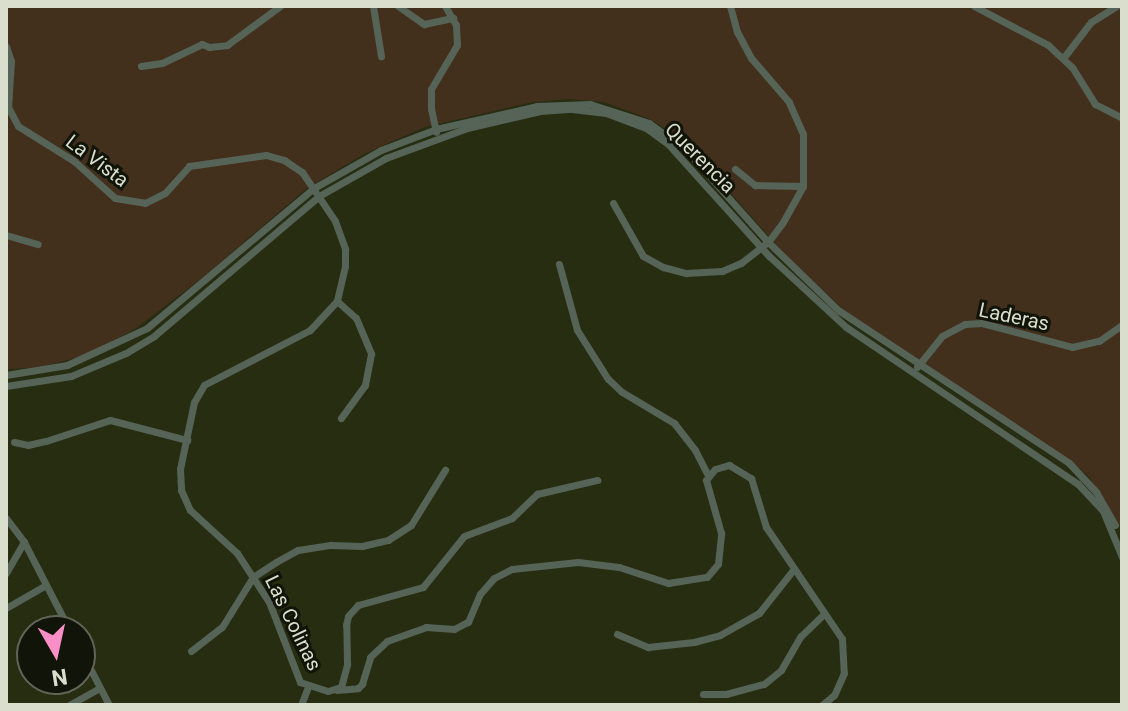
<!DOCTYPE html>
<html>
<head>
<meta charset="utf-8">
<style>
  body { margin:0 }
  #map { position:relative; width:1128px; height:711px; overflow:hidden; background:#262d11; font-family:Roboto,sans-serif }
  div>[style] { position:absolute }
  .green>* { inset:0; background:#42301d }
  .minor>* { height:7px; margin:-3.5px; padding:0 3.5px; transform-origin:3.5px; border-radius:3.5px; background:#566457 }
  span { translate:-50% -50%; white-space:nowrap; text-align:center; line-height:1.15; -webkit-text-stroke:6px #111408; paint-order:stroke }
  .street-label { font-size:20px; color:#d9decd }
  .frame { position:absolute; inset:0; border:8px solid #d9decd; pointer-events:none }
  .north { position:absolute; left:16px; top:615px; width:80px; height:80px; box-sizing:border-box; background:#111408; border:2px solid #616557; border-radius:50%; rotate:171deg; font-size:22px; font-weight:700; line-height:32px; text-align:center; color:#d9decd }
  .north::after { content:''; display:block; margin:auto; width:28px; height:36px; background:#fa8fc7; clip-path:polygon(50% 0,100% 100%,50% 72%,0 100%) }
</style>
</head>
<body>
<div id="map">
  <div class="green">
    <div style="clip-path:polygon(6px 6px,1122px 6px,1122px 529px,1088px 476px,1072px 462px,855px 320px,786px 256px,687px 143px,650px 119px,604px 102px,570px 99px,533px 102px,425px 127px,364px 154px,306px 189px,202px 278px,135px 329px,87px 355px,37px 368px,6px 369px)"></div>
  </div>
  <div class="minor">
    <div style="left:373px;top:6px;width:51px;rotate:80.9deg"></div>
    <div style="left:398px;top:6px;width:32px;rotate:35deg"></div>
    <div style="left:424px;top:24px;width:30px;rotate:-12deg"></div>
    <div style="left:974px;top:6px;width:84px;rotate:27.8deg"></div>
    <div style="left:1048px;top:45px;width:33px;rotate:43deg"></div>
    <div style="left:1072px;top:67px;width:44px;rotate:58.1deg"></div>
    <div style="left:1095px;top:104px;width:30px;rotate:27deg"></div>
    <div style="left:6px;top:46px;width:16px;rotate:72deg"></div>
    <div style="left:11px;top:61px;width:46px;rotate:93.7deg"></div>
    <div style="left:8px;top:107px;width:21px;rotate:62deg"></div>
    <div style="left:18px;top:126px;width:66px;rotate:32deg"></div>
    <div style="left:74px;top:161px;width:55px;rotate:42.1deg"></div>
    <div style="left:115px;top:198px;width:30px;rotate:9deg"></div>
    <div style="left:145px;top:203px;width:22px;rotate:-27deg"></div>
    <div style="left:165px;top:193px;width:36px;rotate:-48deg"></div>
    <div style="left:189px;top:166px;width:78px;rotate:-8.1deg"></div>
    <div style="left:266px;top:155px;width:19px;rotate:16deg"></div>
    <div style="left:284px;top:160px;width:22px;rotate:34deg"></div>
    <div style="left:302px;top:172px;width:59px;rotate:56deg"></div>
    <div style="left:335px;top:221px;width:30px;rotate:70deg"></div>
    <div style="left:345px;top:249px;width:17px;rotate:90deg"></div>
    <div style="left:345px;top:266px;width:36px;rotate:103deg"></div>
    <div style="left:337px;top:301px;width:40px;rotate:133deg"></div>
    <div style="left:310px;top:330px;width:119px;rotate:152.6deg"></div>
    <div style="left:204px;top:385px;width:20px;rotate:120deg"></div>
    <div style="left:194px;top:402px;width:68px;rotate:101.8deg"></div>
    <div style="left:180px;top:469px;width:21px;rotate:87deg"></div>
    <div style="left:181px;top:490px;width:22px;rotate:66deg"></div>
    <div style="left:190px;top:510px;width:64px;rotate:42.5deg"></div>
    <div style="left:237px;top:553px;width:59px;rotate:56.9deg"></div>
    <div style="left:269px;top:602px;width:86px;rotate:68.8deg"></div>
    <div style="left:300px;top:682px;width:29px;rotate:18deg"></div>
    <div style="left:328px;top:691px;width:14px;rotate:-17deg"></div>
    <div style="left:341px;top:687px;width:24px;rotate:-75deg"></div>
    <div style="left:347px;top:664px;width:39px;rotate:-91deg"></div>
    <div style="left:346px;top:625px;width:9px;rotate:-77deg"></div>
    <div style="left:348px;top:616px;width:15px;rotate:-48deg"></div>
    <div style="left:358px;top:605px;width:67px;rotate:-15.5deg"></div>
    <div style="left:423px;top:587px;width:65px;rotate:-51.2deg"></div>
    <div style="left:464px;top:536px;width:51px;rotate:-20.6deg"></div>
    <div style="left:512px;top:518px;width:35px;rotate:-44deg"></div>
    <div style="left:537px;top:494px;width:62px;rotate:-13.1deg"></div>
    <div style="left:1064px;top:57px;width:44px;rotate:-52.4deg"></div>
    <div style="left:1091px;top:22px;width:31px;rotate:-32deg"></div>
    <div style="left:141px;top:66px;width:21px;rotate:-8deg"></div>
    <div style="left:162px;top:63px;width:44px;rotate:-25.4deg"></div>
    <div style="left:202px;top:44px;width:8px;rotate:23deg"></div>
    <div style="left:209px;top:47px;width:18px;rotate:-6deg"></div>
    <div style="left:227px;top:45px;width:66px;rotate:-36.3deg"></div>
    <div style="left:436px;top:132px;width:24px;rotate:-102deg"></div>
    <div style="left:431px;top:109px;width:20px;rotate:-90deg"></div>
    <div style="left:431px;top:89px;width:51px;rotate:-59.4deg"></div>
    <div style="left:457px;top:45px;width:20px;rotate:-93deg"></div>
    <div style="left:456px;top:25px;width:22px;rotate:-120deg"></div>
    <div style="left:735px;top:169px;width:26px;rotate:39deg"></div>
    <div style="left:755px;top:185px;width:48px;rotate:1.2deg"></div>
    <div style="left:613px;top:203px;width:61px;rotate:60.5deg"></div>
    <div style="left:643px;top:256px;width:23px;rotate:29deg"></div>
    <div style="left:663px;top:267px;width:24px;rotate:15deg"></div>
    <div style="left:686px;top:273px;width:36px;rotate:-3deg"></div>
    <div style="left:722px;top:271px;width:21px;rotate:-23deg"></div>
    <div style="left:741px;top:263px;width:34px;rotate:-38deg"></div>
    <div style="left:768px;top:242px;width:25px;rotate:-53deg"></div>
    <div style="left:783px;top:222px;width:41px;rotate:-60.9deg"></div>
    <div style="left:803px;top:186px;width:52px;rotate:-90deg"></div>
    <div style="left:803px;top:134px;width:35px;rotate:-114deg"></div>
    <div style="left:789px;top:102px;width:58px;rotate:-130.8deg"></div>
    <div style="left:751px;top:58px;width:30px;rotate:-118deg"></div>
    <div style="left:737px;top:32px;width:27px;rotate:-105deg"></div>
    <div style="left:6px;top:235px;width:33px;rotate:16deg"></div>
    <div style="left:559px;top:264px;width:68px;rotate:74.7deg"></div>
    <div style="left:577px;top:330px;width:58px;rotate:57.7deg"></div>
    <div style="left:608px;top:379px;width:19px;rotate:43deg"></div>
    <div style="left:622px;top:392px;width:61px;rotate:30.8deg"></div>
    <div style="left:674px;top:423px;width:34px;rotate:52deg"></div>
    <div style="left:695px;top:450px;width:28px;rotate:63deg"></div>
    <div style="left:337px;top:301px;width:25px;rotate:42deg"></div>
    <div style="left:356px;top:318px;width:39px;rotate:67deg"></div>
    <div style="left:371px;top:354px;width:32px;rotate:101deg"></div>
    <div style="left:365px;top:385px;width:41px;rotate:126deg"></div>
    <div style="left:917px;top:367px;width:40px;rotate:-51deg"></div>
    <div style="left:942px;top:336px;width:26px;rotate:-28deg"></div>
    <div style="left:965px;top:324px;width:17px;rotate:-3deg"></div>
    <div style="left:982px;top:323px;width:93px;rotate:14.9deg"></div>
    <div style="left:1072px;top:347px;width:28px;rotate:-13deg"></div>
    <div style="left:1099px;top:341px;width:28px;rotate:-35deg"></div>
    <div style="left:6px;top:375px;width:62px;rotate:-9.3deg"></div>
    <div style="left:67px;top:365px;width:88px;rotate:-24.8deg"></div>
    <div style="left:147px;top:328px;width:218px;rotate:-40deg"></div>
    <div style="left:314px;top:188px;width:77px;rotate:-29.6deg"></div>
    <div style="left:381px;top:150px;width:59px;rotate:-20.9deg"></div>
    <div style="left:436px;top:129px;width:104px;rotate:-12.8deg"></div>
    <div style="left:537px;top:106px;width:53px;rotate:-2.2deg"></div>
    <div style="left:590px;top:104px;width:62px;rotate:17.9deg"></div>
    <div style="left:649px;top:123px;width:46px;rotate:36.1deg"></div>
    <div style="left:686px;top:150px;width:123px;rotate:48.3deg"></div>
    <div style="left:768px;top:242px;width:98px;rotate:44.2deg"></div>
    <div style="left:838px;top:310px;width:277px;rotate:33.5deg"></div>
    <div style="left:1069px;top:463px;width:40px;rotate:47deg"></div>
    <div style="left:1096px;top:492px;width:38px;rotate:60deg"></div>
    <div style="left:6px;top:386px;width:66px;rotate:-8.7deg"></div>
    <div style="left:71px;top:376px;width:60px;rotate:-22.7deg"></div>
    <div style="left:126px;top:353px;width:33px;rotate:-31deg"></div>
    <div style="left:154px;top:336px;width:216px;rotate:-40.3deg"></div>
    <div style="left:319px;top:196px;width:77px;rotate:-29.6deg"></div>
    <div style="left:386px;top:158px;width:86px;rotate:-20.3deg"></div>
    <div style="left:467px;top:128px;width:75px;rotate:-13.1deg"></div>
    <div style="left:540px;top:111px;width:32px;rotate:-4deg"></div>
    <div style="left:572px;top:109px;width:34px;rotate:7deg"></div>
    <div style="left:606px;top:113px;width:43px;rotate:20.6deg"></div>
    <div style="left:646px;top:128px;width:27px;rotate:36deg"></div>
    <div style="left:668px;top:144px;width:151px;rotate:48deg"></div>
    <div style="left:769px;top:256px;width:105px;rotate:42.7deg"></div>
    <div style="left:846px;top:327px;width:280px;rotate:34.1deg"></div>
    <div style="left:1078px;top:484px;width:37px;rotate:47deg"></div>
    <div style="left:1103px;top:511px;width:50px;rotate:67.6deg"></div>
    <div style="left:14px;top:442px;width:14px;rotate:12deg"></div>
    <div style="left:28px;top:445px;width:18px;rotate:-13deg"></div>
    <div style="left:46px;top:441px;width:67px;rotate:-18.2deg"></div>
    <div style="left:110px;top:420px;width:80px;rotate:14.6deg"></div>
    <div style="left:6px;top:518px;width:30px;rotate:53deg"></div>
    <div style="left:24px;top:542px;width:100px;rotate:62.7deg"></div>
    <div style="left:6px;top:573px;width:36px;rotate:-60deg"></div>
    <div style="left:6px;top:608px;width:46px;rotate:-29.9deg"></div>
    <div style="left:617px;top:634px;width:34px;rotate:23deg"></div>
    <div style="left:648px;top:647px;width:46px;rotate:-6.2deg"></div>
    <div style="left:694px;top:642px;width:27px;rotate:-15deg"></div>
    <div style="left:720px;top:635px;width:45px;rotate:-29.4deg"></div>
    <div style="left:759px;top:613px;width:55px;rotate:-51.7deg"></div>
    <div style="left:80px;top:649px;width:63px;rotate:62.6deg"></div>
    <div style="left:191px;top:651px;width:39px;rotate:-38deg"></div>
    <div style="left:222px;top:627px;width:59px;rotate:-58.2deg"></div>
    <div style="left:253px;top:577px;width:27px;rotate:-33deg"></div>
    <div style="left:276px;top:562px;width:25px;rotate:-29deg"></div>
    <div style="left:298px;top:550px;width:33px;rotate:-9deg"></div>
    <div style="left:331px;top:545px;width:31px;rotate:2deg"></div>
    <div style="left:362px;top:546px;width:27px;rotate:-13deg"></div>
    <div style="left:388px;top:540px;width:27px;rotate:-33deg"></div>
    <div style="left:411px;top:525px;width:65px;rotate:-58.3deg"></div>
    <div style="left:337px;top:690px;width:21px;rotate:-5deg"></div>
    <div style="left:358px;top:688px;width:6px;rotate:-45deg"></div>
    <div style="left:362px;top:684px;width:28px;rotate:-73deg"></div>
    <div style="left:370px;top:657px;width:23px;rotate:-43deg"></div>
    <div style="left:387px;top:641px;width:41px;rotate:-19.7deg"></div>
    <div style="left:426px;top:627px;width:28px;rotate:4deg"></div>
    <div style="left:454px;top:629px;width:16px;rotate:-27deg"></div>
    <div style="left:468px;top:622px;width:30px;rotate:-67deg"></div>
    <div style="left:480px;top:594px;width:21px;rotate:-49deg"></div>
    <div style="left:494px;top:578px;width:20px;rotate:-27deg"></div>
    <div style="left:512px;top:569px;width:66px;rotate:-6.1deg"></div>
    <div style="left:578px;top:562px;width:41px;rotate:7deg"></div>
    <div style="left:619px;top:567px;width:52px;rotate:18.1deg"></div>
    <div style="left:668px;top:583px;width:39px;rotate:-9deg"></div>
    <div style="left:707px;top:577px;width:17px;rotate:-50deg"></div>
    <div style="left:718px;top:564px;width:31px;rotate:-84deg"></div>
    <div style="left:721px;top:533px;width:55px;rotate:-105.8deg"></div>
    <div style="left:706px;top:480px;width:14px;rotate:-51deg"></div>
    <div style="left:715px;top:469px;width:15px;rotate:-16deg"></div>
    <div style="left:729px;top:465px;width:26px;rotate:31deg"></div>
    <div style="left:751px;top:478px;width:51px;rotate:73deg"></div>
    <div style="left:766px;top:527px;width:135px;rotate:55.8deg"></div>
    <div style="left:842px;top:639px;width:34px;rotate:87deg"></div>
    <div style="left:844px;top:673px;width:24px;rotate:114deg"></div>
    <div style="left:834px;top:695px;width:16px;rotate:140deg"></div>
    <div style="left:703px;top:694px;width:23px"></div>
    <div style="left:726px;top:694px;width:39px;rotate:-15deg"></div>
    <div style="left:764px;top:684px;width:22px;rotate:-39deg"></div>
    <div style="left:781px;top:670px;width:39px;rotate:-60deg"></div>
    <div style="left:801px;top:636px;width:32px;rotate:-44deg"></div>
    <div style="left:69px;top:705px;width:35px;rotate:-29deg"></div>
    <div style="left:301px;top:705px;width:19px;rotate:-69deg"></div>
  </div>
  <div class="street-label">
    <span style="left:700px;top:158px;rotate:45deg">Querencia</span>
    <span style="left:97px;top:161px;rotate:37deg">La Vista</span>
    <span style="left:1014px;top:317px;rotate:12deg">Laderas</span>
    <span style="left:293px;top:623px;rotate:64deg">Las Colinas</span>
  </div>
  <div class="frame"></div>
  <div class="north">N</div>
</div>
</body>
</html>
